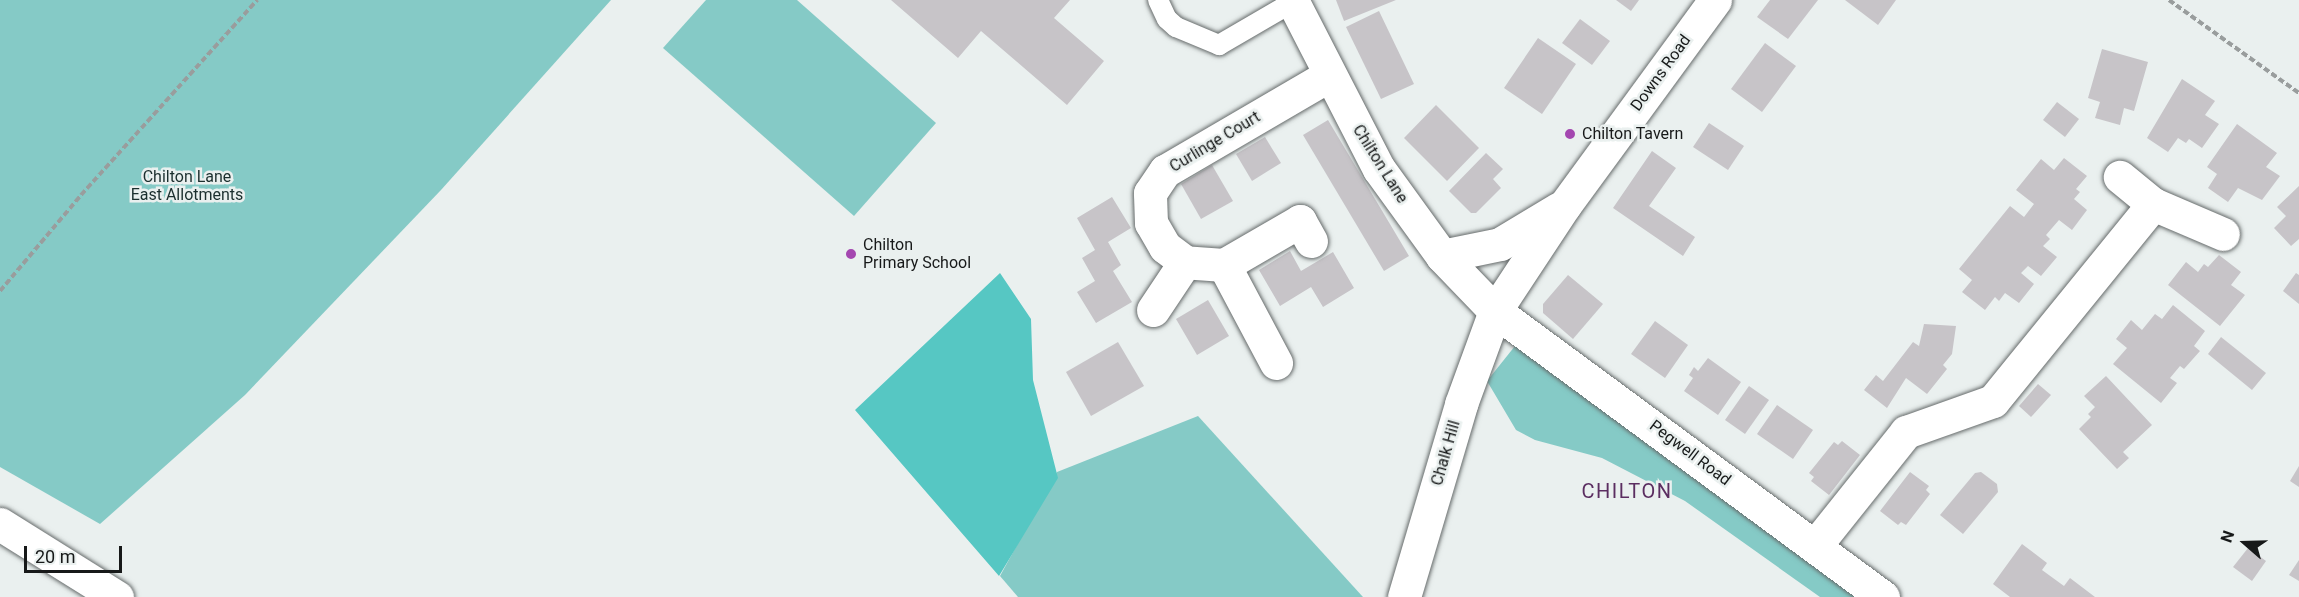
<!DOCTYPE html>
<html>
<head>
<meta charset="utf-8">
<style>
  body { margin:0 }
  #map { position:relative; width:2299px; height:597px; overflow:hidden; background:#eaf0ef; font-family:Roboto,sans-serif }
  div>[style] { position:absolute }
  .green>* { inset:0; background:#85cac6 }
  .forest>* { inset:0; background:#56c7c3 }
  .building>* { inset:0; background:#c7c4c8 }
  .path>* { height:4px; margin-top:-2px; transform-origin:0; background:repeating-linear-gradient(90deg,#999d9d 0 6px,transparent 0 9px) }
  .roads { filter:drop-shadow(0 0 2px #666b6b) drop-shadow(0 0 2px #666b6b) }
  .service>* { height:20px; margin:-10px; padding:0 10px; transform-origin:10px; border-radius:10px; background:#fff }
  .minor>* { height:33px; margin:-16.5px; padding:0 16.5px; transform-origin:16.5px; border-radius:16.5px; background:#fff }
  .tertiary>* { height:33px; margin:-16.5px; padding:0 16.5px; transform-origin:16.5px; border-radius:16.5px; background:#fff }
  .trunk>* { height:33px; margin:-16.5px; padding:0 16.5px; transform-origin:16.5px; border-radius:16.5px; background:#fff }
  .dots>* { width:16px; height:16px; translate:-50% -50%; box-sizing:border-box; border:3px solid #eaf0ef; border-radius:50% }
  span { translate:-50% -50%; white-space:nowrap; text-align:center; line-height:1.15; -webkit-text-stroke:5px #eaf0ef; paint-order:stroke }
  .street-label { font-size:16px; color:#171919 }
  .poi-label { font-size:16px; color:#171919 }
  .left { translate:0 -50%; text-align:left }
  .park-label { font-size:16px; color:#1b2f2e }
  .quarter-label { font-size:20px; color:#5b2e61; letter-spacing:1.5px }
  .north { position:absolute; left:2215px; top:513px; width:60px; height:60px; -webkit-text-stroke:4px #eaf0ef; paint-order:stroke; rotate:290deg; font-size:16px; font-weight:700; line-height:24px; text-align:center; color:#171919 }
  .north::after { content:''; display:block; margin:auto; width:21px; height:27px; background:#171919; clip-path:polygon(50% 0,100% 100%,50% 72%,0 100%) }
  .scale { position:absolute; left:24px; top:546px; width:98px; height:27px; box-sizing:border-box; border:3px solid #171919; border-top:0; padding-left:8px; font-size:18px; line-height:21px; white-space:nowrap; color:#171919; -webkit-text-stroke:4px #eaf0ef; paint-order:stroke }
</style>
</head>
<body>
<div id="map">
  <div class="green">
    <div style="clip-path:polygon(0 0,611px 0,441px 190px,245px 395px,100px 524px,0 467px)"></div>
    <div style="clip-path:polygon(706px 0,797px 0,936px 123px,854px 216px,663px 48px)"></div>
    <div style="clip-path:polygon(1515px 346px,1755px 520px,1865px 597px,1820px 597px,1685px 501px,1602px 458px,1535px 440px,1516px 430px,1487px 381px)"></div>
    <div style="clip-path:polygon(1198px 416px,1363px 597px,1018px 597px,1000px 576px,1057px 472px)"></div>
  </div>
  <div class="forest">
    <div style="clip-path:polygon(1000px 273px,1031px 319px,1033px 380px,1058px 478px,999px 576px,855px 410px)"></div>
  </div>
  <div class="building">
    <div style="clip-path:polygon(891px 0,1070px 0,1054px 18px,1104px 61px,1067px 105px,981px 31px,958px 58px)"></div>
    <div style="clip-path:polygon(1336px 0,1396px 0,1344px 21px)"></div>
    <div style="clip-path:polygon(1616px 0,1639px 0,1631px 11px)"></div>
    <div style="clip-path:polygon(1770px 0,1818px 0,1788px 39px,1757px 17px)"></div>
    <div style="clip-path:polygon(1845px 0,1896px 0,1878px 25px)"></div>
    <div style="clip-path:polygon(1379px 11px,1414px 84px,1381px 99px,1346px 27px)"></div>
    <div style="clip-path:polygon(1580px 19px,1610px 41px,1592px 65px,1562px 43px)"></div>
    <div style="clip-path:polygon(1538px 38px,1576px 64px,1542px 114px,1504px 88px)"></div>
    <div style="clip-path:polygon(1765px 43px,1796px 66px,1762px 112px,1731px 89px)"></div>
    <div style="clip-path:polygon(2102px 49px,2148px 62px,2134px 111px,2124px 108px,2120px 125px,2095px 118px,2100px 102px,2088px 98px)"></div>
    <div style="clip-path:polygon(2182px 79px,2215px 101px,2205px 115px,2219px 124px,2202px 148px,2189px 139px,2186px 143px,2178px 138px,2168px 152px,2147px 138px)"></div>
    <div style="clip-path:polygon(2057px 102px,2079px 119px,2065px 137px,2043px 120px)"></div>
    <div style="clip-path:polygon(1436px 105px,1479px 148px,1447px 181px,1404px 138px)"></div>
    <div style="clip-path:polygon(1328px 120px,1409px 256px,1384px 271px,1303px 135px)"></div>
    <div style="clip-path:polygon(1709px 123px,1744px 146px,1728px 170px,1693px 147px)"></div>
    <div style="clip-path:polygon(2237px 124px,2277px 153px,2266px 167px,2280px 176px,2262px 200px,2238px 188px,2228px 202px,2208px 188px,2217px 174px,2207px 167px)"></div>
    <div style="clip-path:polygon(1265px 137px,1281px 163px,1252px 181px,1236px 154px)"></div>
    <div style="clip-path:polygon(1652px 151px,1676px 168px,1649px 206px,1695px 237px,1683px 256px,1613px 208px)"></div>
    <div style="clip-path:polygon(1486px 153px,1503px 169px,1493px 179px,1501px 188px,1476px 213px,1471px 213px,1449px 191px)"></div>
    <div style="clip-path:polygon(2064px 158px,2087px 176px,2076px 189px,2080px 192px,2074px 199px,2087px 210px,2072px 230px,2059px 220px,2046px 235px,2050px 239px,2043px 246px,2057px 257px,2041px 276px,2028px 266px,2021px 273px,2034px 284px,2019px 303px,2005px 293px,1999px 301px,1995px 297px,1985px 310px,1962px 292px,1972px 280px,1959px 269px,2010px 206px,2024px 217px,2034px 204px,2016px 190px,2041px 159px,2054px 170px)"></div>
    <div style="clip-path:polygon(1212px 165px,1233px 201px,1201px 219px,1181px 184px)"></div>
    <div style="clip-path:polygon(2299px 186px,2299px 239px,2291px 246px,2274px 228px,2286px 216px,2277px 207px)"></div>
    <div style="clip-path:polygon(1112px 197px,1131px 228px,1108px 242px,1121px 265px,1113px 271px,1132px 302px,1096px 323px,1077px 292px,1095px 281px,1082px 258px,1095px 250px,1077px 218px)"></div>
    <div style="clip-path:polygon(1290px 251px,1301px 271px,1333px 252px,1354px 288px,1323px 307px,1311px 287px,1280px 306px,1259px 270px)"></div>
    <div style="clip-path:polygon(2219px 255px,2241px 272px,2231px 285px,2245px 295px,2220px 326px,2168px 285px,2186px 262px,2198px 272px,2204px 264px,2208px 267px)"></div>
    <div style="clip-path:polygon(2296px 273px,2299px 275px,2299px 304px,2283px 291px)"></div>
    <div style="clip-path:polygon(1568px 275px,1603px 304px,1573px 339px,1543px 313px,1543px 304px)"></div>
    <div style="clip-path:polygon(1208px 300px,1229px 336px,1197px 355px,1176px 319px)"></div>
    <div style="clip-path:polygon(2173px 305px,2205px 331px,2194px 346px,2200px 351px,2184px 369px,2180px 366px,2170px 378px,2177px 383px,2161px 403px,2113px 364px,2127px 348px,2116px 339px,2131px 320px,2142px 330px,2155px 314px,2162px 319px)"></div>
    <div style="clip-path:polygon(1655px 321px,1688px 345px,1665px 378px,1631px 354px)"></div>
    <div style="clip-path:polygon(1924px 324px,1956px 326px,1952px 354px,1943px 365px,1947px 369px,1927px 394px,1906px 378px,1887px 408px,1864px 390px,1876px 375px,1883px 381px,1913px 342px,1919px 346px)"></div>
    <div style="clip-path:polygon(2221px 337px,2266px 373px,2252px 390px,2208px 354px)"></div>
    <div style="clip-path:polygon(1118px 342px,1144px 386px,1091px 416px,1066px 372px)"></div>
    <div style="clip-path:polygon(1708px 358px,1741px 382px,1718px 415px,1684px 391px,1693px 378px,1689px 375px,1694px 367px,1698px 371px)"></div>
    <div style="clip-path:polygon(2106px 376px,2152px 425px,2123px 452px,2129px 458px,2117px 469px,2079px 429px,2091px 417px,2088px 414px,2095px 407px,2084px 396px)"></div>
    <div style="clip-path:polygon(2038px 384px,2051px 395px,2031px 417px,2019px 406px)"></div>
    <div style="clip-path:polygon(1749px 386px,1769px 400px,1745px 434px,1725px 420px)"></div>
    <div style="clip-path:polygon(1777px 405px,1813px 430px,1793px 459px,1757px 434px)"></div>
    <div style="clip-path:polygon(1842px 441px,1860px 455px,1829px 495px,1811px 481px,1814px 477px,1809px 473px,1834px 442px,1838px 445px)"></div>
    <div style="clip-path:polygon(2299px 466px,2299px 487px,2290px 481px)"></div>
    <div style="clip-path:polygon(1910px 472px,1929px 486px,1926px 490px,1930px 494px,1906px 525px,1901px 522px,1898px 525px,1880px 511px)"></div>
    <div style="clip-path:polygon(1981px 472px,1997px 484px,1998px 492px,1963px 534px,1940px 515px,1975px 473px)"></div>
    <div style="clip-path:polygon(2022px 544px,2047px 563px,2042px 570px,2064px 586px,2070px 578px,2095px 597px,2010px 597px,1993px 584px)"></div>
    <div style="clip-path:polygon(2248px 548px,2266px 561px,2252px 581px,2233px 567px)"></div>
    <div style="clip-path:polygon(2299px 560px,2299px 581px,2289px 575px)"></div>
  </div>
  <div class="path">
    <div style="left:2169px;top:0;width:160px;rotate:35.6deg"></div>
    <div style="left:0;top:291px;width:126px;rotate:-49.8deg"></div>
    <div style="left:81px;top:195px;width:263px;rotate:-47.9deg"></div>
  </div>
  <div class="roads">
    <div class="service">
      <div style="left:1158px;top:0;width:21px;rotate:65deg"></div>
      <div style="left:1167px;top:19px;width:12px;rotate:42deg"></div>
      <div style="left:1176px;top:27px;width:47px;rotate:22.7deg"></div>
      <div style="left:1219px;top:45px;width:86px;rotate:-30.2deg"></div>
    </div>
    <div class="minor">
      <div style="left:2153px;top:204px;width:76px;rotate:23.2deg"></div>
      <div style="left:1311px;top:241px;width:23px;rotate:-119deg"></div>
      <div style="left:1300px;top:221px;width:88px;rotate:149.9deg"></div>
      <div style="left:1224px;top:265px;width:39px;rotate:-176deg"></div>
      <div style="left:1185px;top:262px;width:25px;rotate:-143deg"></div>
      <div style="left:1165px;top:247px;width:28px;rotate:-120deg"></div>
      <div style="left:1151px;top:223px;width:30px;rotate:-92deg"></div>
      <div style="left:1150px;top:193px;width:27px;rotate:-56deg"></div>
      <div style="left:1165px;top:171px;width:190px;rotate:-30.3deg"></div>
      <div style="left:1442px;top:256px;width:59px;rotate:-11.7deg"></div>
      <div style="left:1500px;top:244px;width:68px;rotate:-31.1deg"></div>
      <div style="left:1224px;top:265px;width:111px;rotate:62deg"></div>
      <div style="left:1153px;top:310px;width:58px;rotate:-56.3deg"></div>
      <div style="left:1815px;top:546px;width:146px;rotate:-51.4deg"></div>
      <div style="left:1906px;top:432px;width:92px;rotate:-19.6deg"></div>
      <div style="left:1993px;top:401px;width:254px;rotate:-50.9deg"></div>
      <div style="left:2153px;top:204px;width:43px;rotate:-140.7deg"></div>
      <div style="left:1404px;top:597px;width:201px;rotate:-73.5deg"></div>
      <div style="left:1461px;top:404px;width:99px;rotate:-69.9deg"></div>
      <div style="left:1495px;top:311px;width:127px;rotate:-56.6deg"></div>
      <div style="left:1565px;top:205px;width:254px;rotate:-53.8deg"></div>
    </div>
    <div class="tertiary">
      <div style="left:1292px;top:0;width:190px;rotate:62.8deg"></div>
      <div style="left:1379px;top:169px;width:107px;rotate:54.1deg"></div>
      <div style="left:1442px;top:256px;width:76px;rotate:46.1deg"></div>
      <div style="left:1495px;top:311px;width:482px;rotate:36.4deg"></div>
    </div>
    <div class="trunk">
      <div style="left:0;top:524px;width:138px;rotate:32deg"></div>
    </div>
  </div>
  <div class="dots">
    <div style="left:1570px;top:134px;background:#a447b0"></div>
    <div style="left:851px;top:254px;background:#a447b0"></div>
  </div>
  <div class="street-label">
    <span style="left:1661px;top:73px;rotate:-54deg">Downs Road</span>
    <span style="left:1215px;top:142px;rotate:-31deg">Curlinge Court</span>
    <span style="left:1380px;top:164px;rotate:58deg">Chilton Lane</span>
    <span style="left:1446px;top:453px;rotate:-74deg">Chalk Hill</span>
    <span style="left:1690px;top:453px;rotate:37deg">Pegwell Road</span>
  </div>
  <div class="poi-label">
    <span class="left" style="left:1582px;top:134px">Chilton Tavern</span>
    <span class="left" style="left:863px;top:254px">Chilton<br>Primary School</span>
  </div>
  <div class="park-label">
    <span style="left:187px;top:186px">Chilton Lane<br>East Allotments</span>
  </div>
  <div class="quarter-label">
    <span style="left:1627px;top:491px">CHILTON</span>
  </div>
  <div class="north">N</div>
  <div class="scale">20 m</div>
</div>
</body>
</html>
